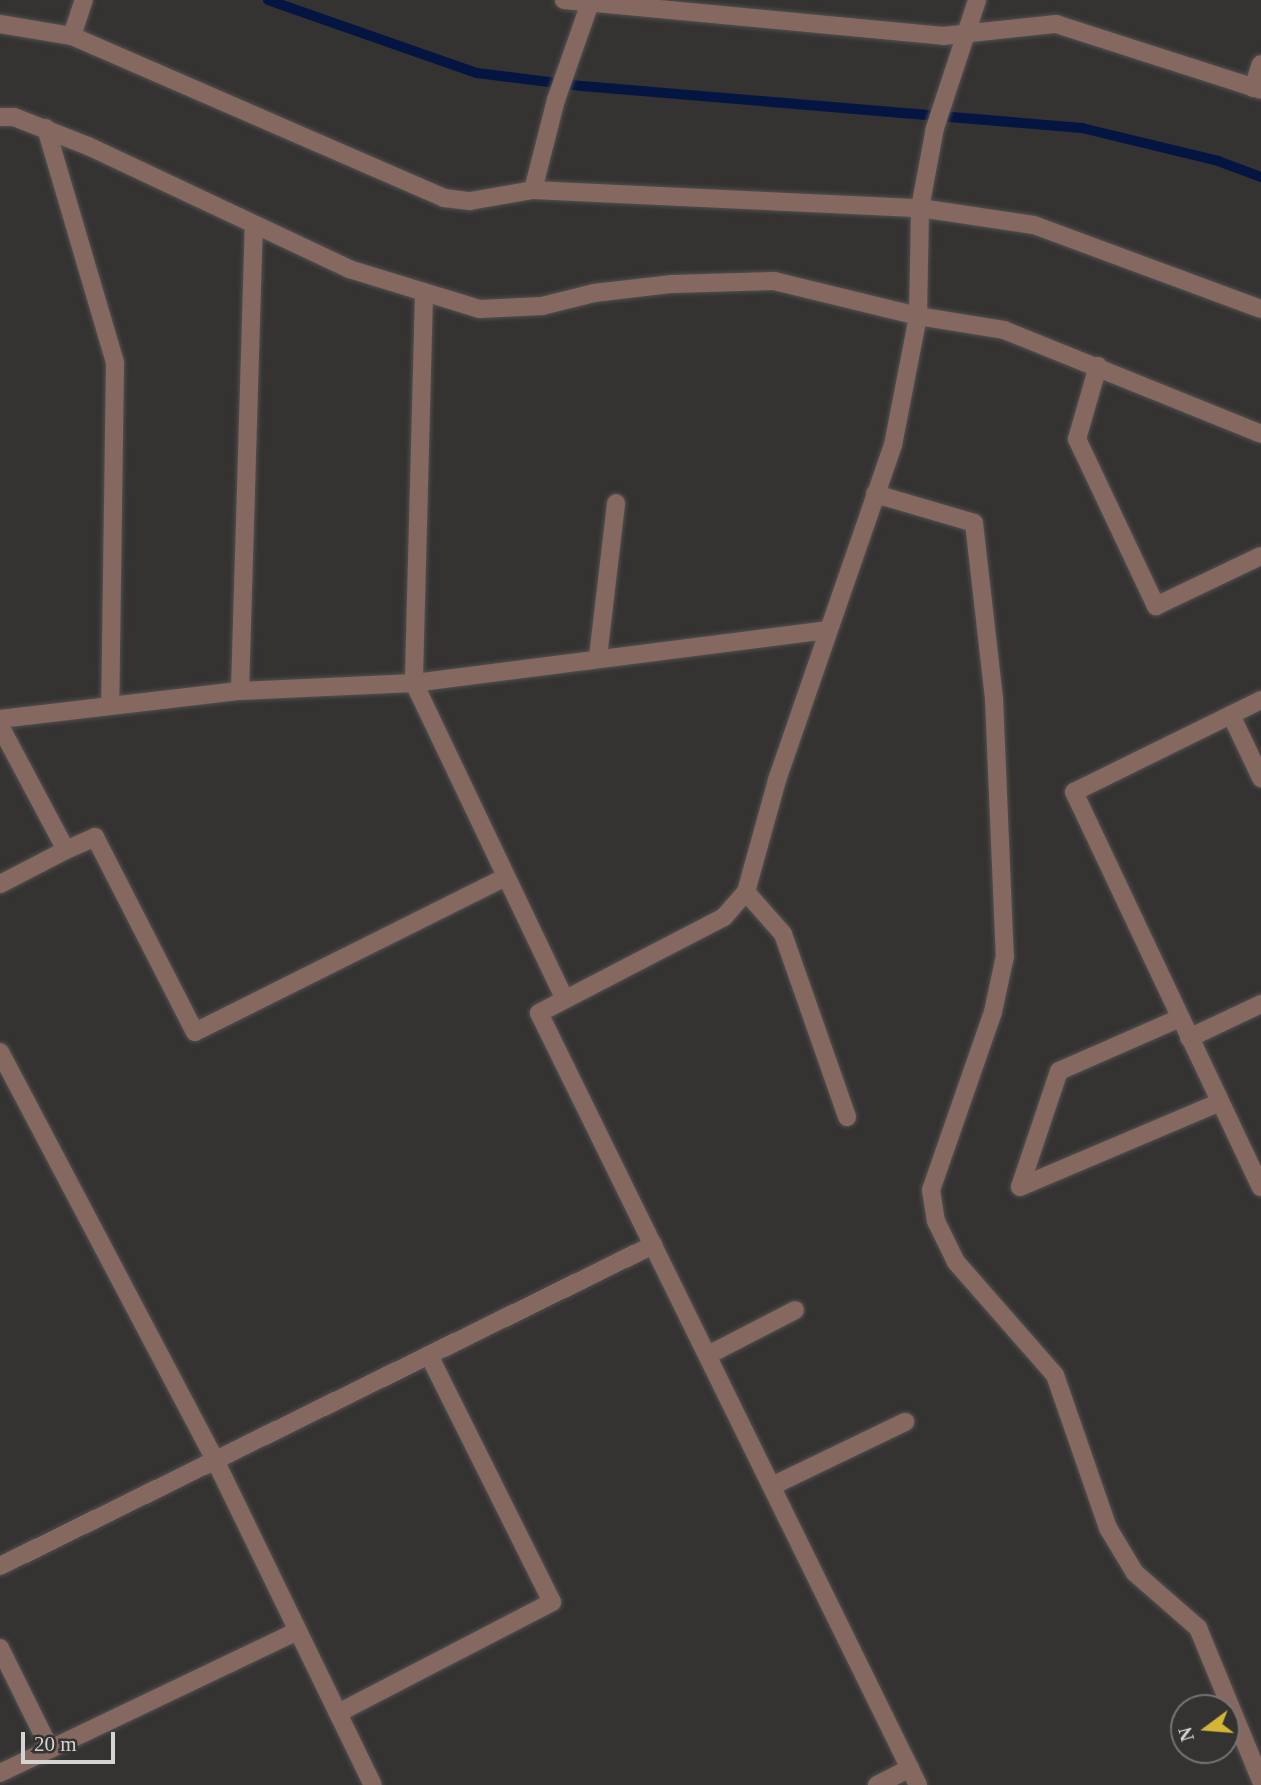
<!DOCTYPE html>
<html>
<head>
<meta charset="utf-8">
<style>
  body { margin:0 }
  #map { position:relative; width:1261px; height:1785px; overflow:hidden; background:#353332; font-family:"Times New Roman",serif }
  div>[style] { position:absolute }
  .stream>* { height:10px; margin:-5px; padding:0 5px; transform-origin:5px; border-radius:5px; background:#051541 }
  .roads { filter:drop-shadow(0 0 2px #52504f) drop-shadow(0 0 2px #52504f) }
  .minor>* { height:18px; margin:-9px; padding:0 9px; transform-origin:9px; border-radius:9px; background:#856960 }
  span { translate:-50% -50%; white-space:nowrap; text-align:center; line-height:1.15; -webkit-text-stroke:5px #353332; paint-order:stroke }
  .north { position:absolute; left:1170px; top:1694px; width:70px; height:70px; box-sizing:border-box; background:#353332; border:2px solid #757372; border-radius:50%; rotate:254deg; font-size:19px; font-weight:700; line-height:28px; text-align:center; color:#d5d4d3 }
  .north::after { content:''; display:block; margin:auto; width:24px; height:32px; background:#d3b635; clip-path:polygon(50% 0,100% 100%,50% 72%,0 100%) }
  .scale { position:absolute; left:21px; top:1732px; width:94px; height:32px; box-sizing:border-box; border:4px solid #d5d4d3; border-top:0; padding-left:9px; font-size:21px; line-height:24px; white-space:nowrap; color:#d5d4d3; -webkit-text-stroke:5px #353332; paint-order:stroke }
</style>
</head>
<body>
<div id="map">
  <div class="stream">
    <div style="left:268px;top:0;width:221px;rotate:19.3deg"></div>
    <div style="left:477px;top:73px;width:106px;rotate:7.1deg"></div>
    <div style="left:582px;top:86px;width:502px;rotate:4.8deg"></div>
    <div style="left:1082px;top:128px;width:140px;rotate:13.6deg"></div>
    <div style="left:1218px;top:161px;width:46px;rotate:20.4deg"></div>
  </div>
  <div class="roads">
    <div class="minor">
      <div style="left:564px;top:0;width:381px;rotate:5.4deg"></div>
      <div style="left:943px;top:36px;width:114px;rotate:-6.1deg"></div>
      <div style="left:1056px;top:24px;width:215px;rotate:17.8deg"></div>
      <div style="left:0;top:24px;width:73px;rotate:9.5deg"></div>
      <div style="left:72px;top:36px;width:406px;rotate:23.5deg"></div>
      <div style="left:444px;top:198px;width:26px;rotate:7deg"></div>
      <div style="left:470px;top:201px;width:64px;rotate:-9.9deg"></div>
      <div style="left:533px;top:190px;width:387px;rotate:2.7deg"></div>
      <div style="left:920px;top:208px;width:115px;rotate:8.5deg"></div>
      <div style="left:1034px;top:225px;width:242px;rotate:20.3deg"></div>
      <div style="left:72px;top:36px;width:38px;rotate:-72deg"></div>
      <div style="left:1253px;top:88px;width:25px;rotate:-72deg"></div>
      <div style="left:0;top:117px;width:14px"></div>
      <div style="left:14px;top:117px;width:79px;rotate:21.4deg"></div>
      <div style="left:88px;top:146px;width:289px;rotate:25.2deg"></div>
      <div style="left:349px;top:269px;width:137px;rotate:17deg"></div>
      <div style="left:480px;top:309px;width:62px;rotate:-2.8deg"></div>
      <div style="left:542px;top:306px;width:54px;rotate:-14deg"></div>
      <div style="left:594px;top:293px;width:79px;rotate:-6.6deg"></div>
      <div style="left:672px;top:284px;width:102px;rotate:-1.7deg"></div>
      <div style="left:774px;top:281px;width:148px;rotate:13.7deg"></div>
      <div style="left:918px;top:316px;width:87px;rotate:9.2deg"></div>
      <div style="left:1004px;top:330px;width:277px;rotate:22deg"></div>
      <div style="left:46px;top:128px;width:245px;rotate:73.6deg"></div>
      <div style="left:115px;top:363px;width:343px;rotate:90.8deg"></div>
      <div style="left:533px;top:190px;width:93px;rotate:-75.7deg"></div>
      <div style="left:556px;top:100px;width:106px;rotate:-70.7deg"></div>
      <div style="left:424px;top:294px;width:389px;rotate:91.5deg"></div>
      <div style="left:414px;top:683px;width:350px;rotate:64.5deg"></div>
      <div style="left:1098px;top:366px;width:76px;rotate:106deg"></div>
      <div style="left:1077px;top:439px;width:185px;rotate:64.7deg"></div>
      <div style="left:1156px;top:606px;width:116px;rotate:-25.5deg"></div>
      <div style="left:875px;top:494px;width:103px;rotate:16.3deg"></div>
      <div style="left:974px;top:523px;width:176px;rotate:83.5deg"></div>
      <div style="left:994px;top:698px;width:258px;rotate:87.6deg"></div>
      <div style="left:1005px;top:956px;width:57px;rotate:102.1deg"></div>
      <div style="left:993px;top:1012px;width:188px;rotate:109.2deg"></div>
      <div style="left:931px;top:1190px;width:31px;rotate:81deg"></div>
      <div style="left:936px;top:1221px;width:46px;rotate:64deg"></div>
      <div style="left:956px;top:1262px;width:150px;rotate:48.8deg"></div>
      <div style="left:1055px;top:1375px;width:162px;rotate:70.9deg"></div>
      <div style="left:1108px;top:1528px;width:52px;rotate:59deg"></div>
      <div style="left:1135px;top:1573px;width:84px;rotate:41.1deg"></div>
      <div style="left:1198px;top:1628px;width:165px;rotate:67.6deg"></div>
      <div style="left:598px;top:657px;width:155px;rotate:-83.3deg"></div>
      <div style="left:240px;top:691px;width:464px;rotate:-88.3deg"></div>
      <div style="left:1261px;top:700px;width:208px;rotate:153.8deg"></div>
      <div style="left:1074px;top:792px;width:437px;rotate:64.7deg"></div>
      <div style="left:1231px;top:715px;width:70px;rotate:64.5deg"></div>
      <div style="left:0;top:719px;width:242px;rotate:-6.7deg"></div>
      <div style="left:240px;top:691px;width:174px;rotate:-2.6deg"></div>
      <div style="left:414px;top:683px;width:417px;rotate:-7.3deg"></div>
      <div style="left:0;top:726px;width:140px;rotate:62deg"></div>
      <div style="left:66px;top:850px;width:74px;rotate:152.7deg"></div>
      <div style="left:66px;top:850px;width:32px;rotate:-24deg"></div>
      <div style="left:95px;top:837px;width:219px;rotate:62.9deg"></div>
      <div style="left:195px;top:1032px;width:345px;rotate:-26.5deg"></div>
      <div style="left:746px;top:892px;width:56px;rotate:48.6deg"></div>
      <div style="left:783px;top:934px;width:194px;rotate:70.7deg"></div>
      <div style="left:1180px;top:1018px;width:132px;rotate:156.3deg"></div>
      <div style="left:1059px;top:1071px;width:122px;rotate:108.6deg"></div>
      <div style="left:1020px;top:1187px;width:217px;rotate:-23deg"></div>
      <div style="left:1189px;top:1038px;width:80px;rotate:-25.3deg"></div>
      <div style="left:0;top:1052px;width:461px;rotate:62.2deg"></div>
      <div style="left:215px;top:1460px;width:361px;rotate:64.1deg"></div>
      <div style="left:708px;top:1355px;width:98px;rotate:-27.3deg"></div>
      <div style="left:772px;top:1486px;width:148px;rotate:-25.7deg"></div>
      <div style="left:0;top:1566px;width:728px;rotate:-26.18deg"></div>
      <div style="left:0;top:1648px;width:113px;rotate:63.7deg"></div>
      <div style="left:338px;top:1713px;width:241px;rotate:-27.4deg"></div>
      <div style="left:552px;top:1602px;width:276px;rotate:-116.5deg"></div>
      <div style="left:0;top:1773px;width:330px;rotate:-25.5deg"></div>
      <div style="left:877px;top:1785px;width:37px;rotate:-27deg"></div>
      <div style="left:918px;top:1785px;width:860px;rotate:-116.15deg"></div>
      <div style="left:539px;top:1013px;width:208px;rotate:-27.4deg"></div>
      <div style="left:724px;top:917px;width:33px;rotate:-49deg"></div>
      <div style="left:746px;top:892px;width:116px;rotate:-74.5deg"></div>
      <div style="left:777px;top:780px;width:355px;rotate:-70.9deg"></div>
      <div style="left:893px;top:445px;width:131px;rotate:-79deg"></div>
      <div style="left:918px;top:316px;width:108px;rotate:-88.9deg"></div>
      <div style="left:920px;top:208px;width:81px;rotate:-79.4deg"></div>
      <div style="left:935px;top:128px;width:135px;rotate:-71.8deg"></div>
    </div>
  </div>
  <div class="north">N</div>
  <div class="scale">20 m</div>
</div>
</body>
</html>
